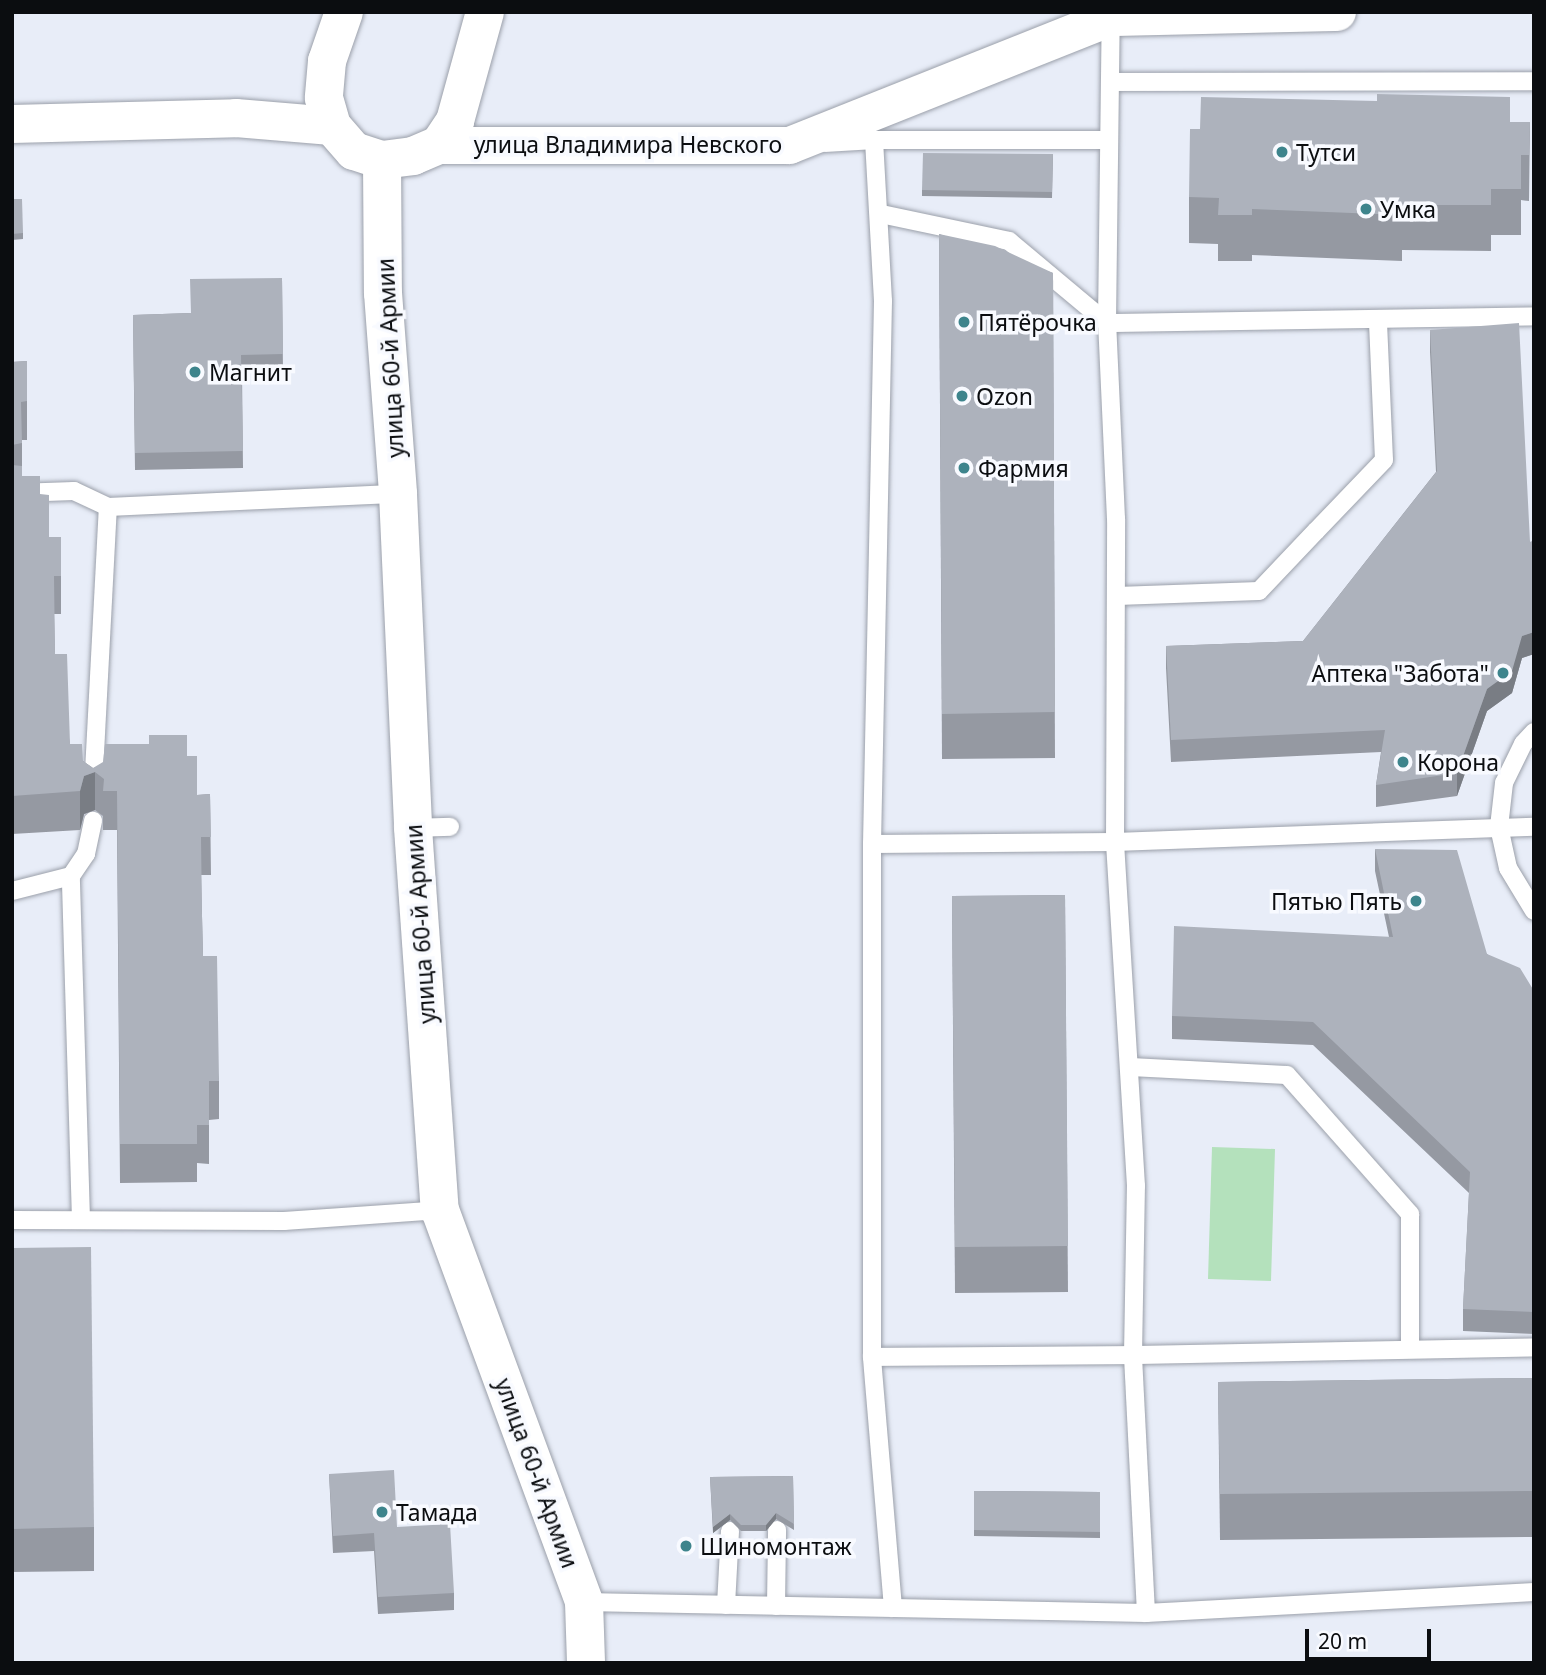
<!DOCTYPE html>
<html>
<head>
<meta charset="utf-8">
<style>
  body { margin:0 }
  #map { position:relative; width:1546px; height:1675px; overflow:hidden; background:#e8edf8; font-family:"Noto Sans",sans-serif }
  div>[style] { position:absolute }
  .green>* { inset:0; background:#b4e1bc }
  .roads { filter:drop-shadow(0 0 2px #9ba0aa) drop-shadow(0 0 2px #9ba0aa) }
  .lane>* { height:18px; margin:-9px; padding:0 9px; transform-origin:9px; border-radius:9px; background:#fff }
  .street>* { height:37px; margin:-18.5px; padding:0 18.5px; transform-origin:18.5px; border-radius:18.5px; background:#fff }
  .secondary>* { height:38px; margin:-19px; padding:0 19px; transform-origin:19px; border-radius:19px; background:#fff }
  .wall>* { inset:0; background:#9599a2 }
  .shaded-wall>* { inset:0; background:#797d84 }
  .building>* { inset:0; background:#adb2bc }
  .dots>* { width:19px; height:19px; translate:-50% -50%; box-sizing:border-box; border:4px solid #f8faff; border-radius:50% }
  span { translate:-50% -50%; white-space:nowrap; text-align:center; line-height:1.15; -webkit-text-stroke:7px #f8faff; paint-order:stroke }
  .street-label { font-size:23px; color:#0b0d10 }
  .poi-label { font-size:23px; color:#0b0d10 }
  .left { translate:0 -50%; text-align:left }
  .right { translate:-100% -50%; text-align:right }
  .frame { position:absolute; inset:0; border:14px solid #0b0d10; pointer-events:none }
  .scale { position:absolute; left:1305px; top:1629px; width:126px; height:32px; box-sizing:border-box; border:4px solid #0b0d10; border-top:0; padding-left:9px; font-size:21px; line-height:24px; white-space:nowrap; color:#0b0d10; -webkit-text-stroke:5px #f8faff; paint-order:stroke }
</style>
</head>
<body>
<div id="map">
  <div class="green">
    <div style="clip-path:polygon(1212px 1147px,1275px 1149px,1271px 1281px,1208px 1279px)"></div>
  </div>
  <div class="roads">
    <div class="lane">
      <div style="left:1110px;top:82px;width:424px;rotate:-0.1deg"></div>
      <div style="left:825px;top:143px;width:49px;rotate:-3.5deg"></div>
      <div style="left:881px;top:214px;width:131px;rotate:11.9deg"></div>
      <div style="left:1009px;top:241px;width:128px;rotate:39.9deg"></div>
      <div style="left:1107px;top:323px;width:427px;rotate:-0.9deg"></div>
      <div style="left:17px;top:493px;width:57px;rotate:-2deg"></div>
      <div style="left:74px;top:491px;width:38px;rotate:25deg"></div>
      <div style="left:108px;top:507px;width:290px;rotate:-2.6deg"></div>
      <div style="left:1117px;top:596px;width:142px;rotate:-2deg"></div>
      <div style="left:1259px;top:591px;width:83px;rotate:-46.5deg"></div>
      <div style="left:1316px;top:531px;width:98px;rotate:-46.2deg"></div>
      <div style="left:1384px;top:460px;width:138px;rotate:-92.5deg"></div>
      <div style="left:1534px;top:732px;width:16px;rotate:133deg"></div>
      <div style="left:1523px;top:744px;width:43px;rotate:116deg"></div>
      <div style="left:1504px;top:783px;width:44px;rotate:96.5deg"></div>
      <div style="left:1499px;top:827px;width:42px;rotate:77.6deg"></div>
      <div style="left:1508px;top:868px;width:50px;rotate:58.8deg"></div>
      <div style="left:93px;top:791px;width:284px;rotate:-87deg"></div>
      <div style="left:413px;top:828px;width:37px;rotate:-2deg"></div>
      <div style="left:872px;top:844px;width:543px;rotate:-88.84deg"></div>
      <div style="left:883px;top:301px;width:161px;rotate:-93.2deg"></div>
      <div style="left:874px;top:140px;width:234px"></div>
      <div style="left:12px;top:891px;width:61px;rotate:-14.3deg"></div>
      <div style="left:1130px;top:1067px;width:157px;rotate:2.9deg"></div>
      <div style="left:1287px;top:1075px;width:186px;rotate:48.5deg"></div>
      <div style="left:1410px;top:1214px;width:132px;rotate:90deg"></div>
      <div style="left:12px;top:1220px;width:272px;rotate:0.2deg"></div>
      <div style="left:284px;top:1221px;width:156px;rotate:-4deg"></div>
      <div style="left:81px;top:1220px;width:344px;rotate:-91.7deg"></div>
      <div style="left:71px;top:876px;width:27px;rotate:-56deg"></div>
      <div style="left:86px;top:854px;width:34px;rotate:-78deg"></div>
      <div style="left:872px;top:1357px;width:261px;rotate:-0.4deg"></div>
      <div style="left:1133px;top:1355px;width:169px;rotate:-89deg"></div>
      <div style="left:1136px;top:1186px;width:345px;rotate:-93.5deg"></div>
      <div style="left:1115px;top:842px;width:323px;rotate:-89.8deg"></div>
      <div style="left:1116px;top:519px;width:196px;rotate:-92.6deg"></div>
      <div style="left:1107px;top:323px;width:306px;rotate:-89.3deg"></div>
      <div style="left:584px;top:1602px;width:562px;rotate:1.12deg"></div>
      <div style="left:1146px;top:1613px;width:389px;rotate:-3.1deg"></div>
      <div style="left:726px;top:1605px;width:74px;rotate:-86.9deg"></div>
      <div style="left:776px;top:1606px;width:76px;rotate:-89.2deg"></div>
      <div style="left:893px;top:1608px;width:252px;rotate:-94.8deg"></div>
      <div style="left:872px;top:1357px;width:513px;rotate:-90deg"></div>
      <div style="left:872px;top:844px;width:243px;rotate:-0.5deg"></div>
      <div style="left:1115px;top:842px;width:419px;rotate:-2.1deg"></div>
      <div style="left:1146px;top:1613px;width:258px;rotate:-92.9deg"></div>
      <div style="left:1133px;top:1355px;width:401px;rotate:-1.1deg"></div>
    </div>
    <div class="street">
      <div style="left:439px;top:145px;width:350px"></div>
      <div style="left:789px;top:145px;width:347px;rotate:-21.7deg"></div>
      <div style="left:1111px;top:17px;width:226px;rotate:-1.3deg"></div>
    </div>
    <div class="secondary">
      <div style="left:344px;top:12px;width:52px;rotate:109.1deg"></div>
      <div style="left:327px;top:61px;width:37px;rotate:95deg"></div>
      <div style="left:324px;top:98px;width:29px;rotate:74deg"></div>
      <div style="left:332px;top:126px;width:33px;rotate:49deg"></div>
      <div style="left:354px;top:151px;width:29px;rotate:18deg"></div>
      <div style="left:382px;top:160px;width:31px;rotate:-7deg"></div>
      <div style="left:413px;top:156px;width:28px;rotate:-23deg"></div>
      <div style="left:439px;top:145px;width:29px;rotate:-56deg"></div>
      <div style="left:455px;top:121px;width:113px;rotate:-74.6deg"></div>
      <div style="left:12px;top:124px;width:224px;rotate:-1.5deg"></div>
      <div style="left:236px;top:118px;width:96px;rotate:4.8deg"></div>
      <div style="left:382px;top:160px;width:133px;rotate:89.6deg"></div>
      <div style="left:383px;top:293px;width:202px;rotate:85.7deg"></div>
      <div style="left:398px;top:494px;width:334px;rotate:87.4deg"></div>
      <div style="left:413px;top:828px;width:383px;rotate:86deg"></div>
      <div style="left:440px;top:1210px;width:418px;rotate:69.8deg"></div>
      <div style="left:584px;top:1602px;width:61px;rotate:88.1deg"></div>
    </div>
  </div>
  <div class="wall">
    <div style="clip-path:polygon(1510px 122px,1530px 122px,1529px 201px,1521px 200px,1521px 235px,1491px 235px,1491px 251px,1402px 250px,1402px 261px,1252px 255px,1252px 261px,1218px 261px,1218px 244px,1189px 243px,1189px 197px)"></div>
    <div style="clip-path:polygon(1053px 154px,1052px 198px,922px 196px,922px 190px)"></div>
    <div style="clip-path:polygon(12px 199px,23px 233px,23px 239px,12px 240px)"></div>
    <div style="clip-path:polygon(939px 234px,1053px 273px,1055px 758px,942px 759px)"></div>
    <div style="clip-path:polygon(282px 278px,283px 371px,242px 372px,243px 468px,135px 470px,133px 315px,191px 313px)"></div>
    <div style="clip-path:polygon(1430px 330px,1530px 542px,1534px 541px,1534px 654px,1522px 658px,1512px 693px,1487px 711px,1457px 796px,1376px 807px,1376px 785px,1381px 752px,1171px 762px,1166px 668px,1166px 646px,1303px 641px,1436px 472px,1430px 352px)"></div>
    <div style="clip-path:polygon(27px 361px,27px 440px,22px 440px,22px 476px,40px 494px,49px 537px,61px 537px,61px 614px,54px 614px,55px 654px,70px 744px,83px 761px,93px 768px,187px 756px,197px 795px,210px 794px,211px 875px,201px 875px,203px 956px,219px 1081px,219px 1119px,209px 1120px,209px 1164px,197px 1163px,197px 1182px,120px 1183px,117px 830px,103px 830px,103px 816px,95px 810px,84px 814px,80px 830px,12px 834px,12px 362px)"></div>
    <div style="clip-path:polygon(1375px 849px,1487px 954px,1534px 991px,1534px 1334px,1463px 1331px,1463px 1309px,1469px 1193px,1313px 1045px,1172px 1039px,1172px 1016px,1389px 937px,1375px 871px)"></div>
    <div style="clip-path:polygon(1065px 895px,1068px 1292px,955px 1293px,952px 896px)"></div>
    <div style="clip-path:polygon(12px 1248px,94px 1527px,94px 1571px,12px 1572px)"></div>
    <div style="clip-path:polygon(1534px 1378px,1534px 1537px,1220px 1540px,1218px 1382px)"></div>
    <div style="clip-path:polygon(329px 1474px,397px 1527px,454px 1593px,454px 1610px,378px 1614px,374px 1551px,333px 1553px)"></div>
    <div style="clip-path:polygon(793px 1476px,794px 1530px,776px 1519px,766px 1531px,741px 1531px,730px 1520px,713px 1533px,710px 1477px)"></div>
    <div style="clip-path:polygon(974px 1491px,1100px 1492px,1100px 1538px,974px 1536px)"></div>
  </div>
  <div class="shaded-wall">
    <div style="clip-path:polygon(1534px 632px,1534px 654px,1522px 658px,1512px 693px,1487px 711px,1457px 796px,1457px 773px,1487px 689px,1522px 636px)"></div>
    <div style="clip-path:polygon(95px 772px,95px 810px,84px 814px,80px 830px,80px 791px,84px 776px)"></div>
    <div style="clip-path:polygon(776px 1513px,776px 1519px,766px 1531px,766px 1525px)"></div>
    <div style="clip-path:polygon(730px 1514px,730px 1520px,713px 1533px,713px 1527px)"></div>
  </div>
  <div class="building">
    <div style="clip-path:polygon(1377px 94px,1510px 97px,1510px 122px,1530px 122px,1529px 155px,1521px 155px,1521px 189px,1491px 189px,1491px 205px,1402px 205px,1402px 215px,1252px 209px,1252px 215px,1218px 215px,1219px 198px,1189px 197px,1190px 129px,1200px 129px,1201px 97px,1377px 101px)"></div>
    <div style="clip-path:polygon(923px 153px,1053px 154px,1052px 192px,922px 190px)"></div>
    <div style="clip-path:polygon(12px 199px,22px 199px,23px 233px,12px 234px)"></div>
    <div style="clip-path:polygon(939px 234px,995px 246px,1053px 273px,1055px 712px,942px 714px)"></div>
    <div style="clip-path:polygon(282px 278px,283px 354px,241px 355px,243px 451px,135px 453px,133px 315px,191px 313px,190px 279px)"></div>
    <div style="clip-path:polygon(1519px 323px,1530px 542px,1534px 541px,1534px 632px,1522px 636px,1512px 671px,1487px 689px,1457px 773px,1376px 785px,1385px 730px,1171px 740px,1166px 646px,1303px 641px,1437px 471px,1430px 330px)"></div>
    <div style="clip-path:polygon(27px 361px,27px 401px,21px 402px,22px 443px,12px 445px,12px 362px)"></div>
    <div style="clip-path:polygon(12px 465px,22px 466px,22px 476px,40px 476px,40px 494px,49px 495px,49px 537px,61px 537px,61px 576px,54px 576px,55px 654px,67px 654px,70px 744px,82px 744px,83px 761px,93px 768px,103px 762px,105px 744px,149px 744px,149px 735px,187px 735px,187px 756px,197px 756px,197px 795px,210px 794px,211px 837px,201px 837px,202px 916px,203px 956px,217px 956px,219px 1081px,209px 1081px,209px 1125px,197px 1125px,197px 1144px,120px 1144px,117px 791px,103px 791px,104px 779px,95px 772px,84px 776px,80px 791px,12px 796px)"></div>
    <div style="clip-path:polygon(1375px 849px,1457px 850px,1487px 954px,1520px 968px,1534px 991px,1534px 1312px,1463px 1309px,1470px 1172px,1313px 1022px,1172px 1016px,1174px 926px,1393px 937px)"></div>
    <div style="clip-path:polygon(1065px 895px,1068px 1246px,955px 1247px,952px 896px)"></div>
    <div style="clip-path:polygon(91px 1247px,94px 1527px,12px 1529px,12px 1248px)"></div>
    <div style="clip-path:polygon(1534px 1378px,1534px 1491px,1220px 1494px,1218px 1382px)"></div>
    <div style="clip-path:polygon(394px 1470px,397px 1527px,450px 1524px,454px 1593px,378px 1597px,374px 1533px,333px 1536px,329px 1474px)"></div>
    <div style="clip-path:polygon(793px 1476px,794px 1524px,776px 1513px,766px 1525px,741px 1525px,730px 1514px,713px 1527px,710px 1477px)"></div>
    <div style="clip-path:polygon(974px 1491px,1100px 1492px,1100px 1532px,974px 1530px)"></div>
  </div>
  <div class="dots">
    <div style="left:1282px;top:152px;background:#3d848c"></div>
    <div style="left:1366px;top:209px;background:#3d848c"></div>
    <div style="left:964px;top:322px;background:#3d848c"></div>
    <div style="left:195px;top:372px;background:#3d848c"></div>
    <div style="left:962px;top:396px;background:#3d848c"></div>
    <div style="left:964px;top:468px;background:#3d848c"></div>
    <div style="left:1503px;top:673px;background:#3d848c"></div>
    <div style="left:1403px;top:762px;background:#3d848c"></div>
    <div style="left:1416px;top:901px;background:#3d848c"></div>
    <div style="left:382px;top:1512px;background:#3d848c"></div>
    <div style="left:686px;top:1546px;background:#3d848c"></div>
  </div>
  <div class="street-label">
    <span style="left:628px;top:144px">улица Владимира Невского</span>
    <span style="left:390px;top:358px;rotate:-93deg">улица 60-й Армии</span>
    <span style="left:420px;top:924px;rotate:-94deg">улица 60-й Армии</span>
    <span style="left:537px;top:1473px;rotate:70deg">улица 60-й Армии</span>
  </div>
  <div class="poi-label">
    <span class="left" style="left:1296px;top:152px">Тутси</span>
    <span class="left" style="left:1380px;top:209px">Умка</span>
    <span class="left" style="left:978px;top:322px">Пятёрочка</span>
    <span class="left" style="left:209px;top:372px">Магнит</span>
    <span class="left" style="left:976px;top:396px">Ozon</span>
    <span class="left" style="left:978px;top:468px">Фармия</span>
    <span class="right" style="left:1489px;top:673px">Аптека "Забота"</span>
    <span class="left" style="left:1417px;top:762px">Корона</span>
    <span class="right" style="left:1402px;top:901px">Пятью Пять</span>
    <span class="left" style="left:396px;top:1512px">Тамада</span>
    <span class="left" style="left:700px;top:1546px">Шиномонтаж</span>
  </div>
  <div class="frame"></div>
  <div class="scale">20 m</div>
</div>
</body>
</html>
